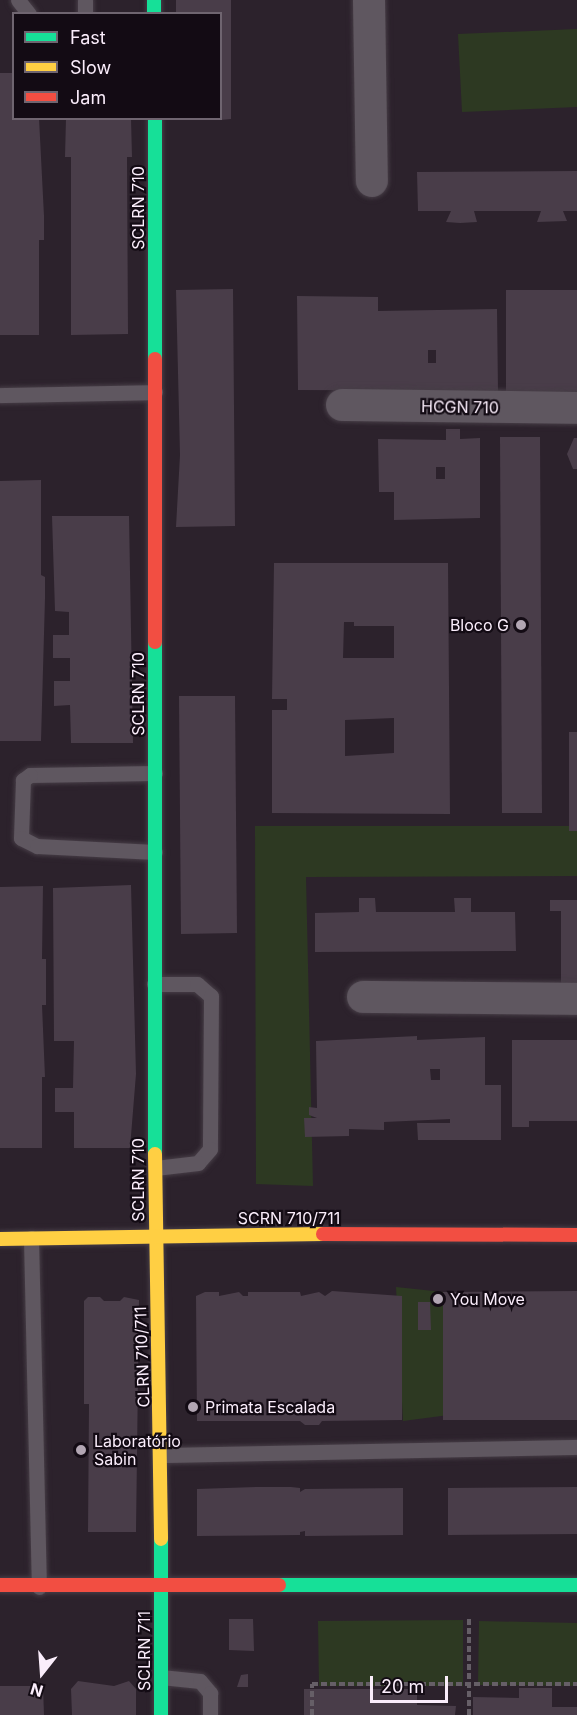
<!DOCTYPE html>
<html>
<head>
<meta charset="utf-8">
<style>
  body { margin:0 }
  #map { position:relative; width:577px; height:1715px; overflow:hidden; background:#2c222c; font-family:Inter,sans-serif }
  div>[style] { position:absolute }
  .green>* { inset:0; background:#2d3922 }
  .building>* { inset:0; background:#493d49 }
  .path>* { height:4px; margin-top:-2px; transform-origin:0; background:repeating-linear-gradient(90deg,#665f67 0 6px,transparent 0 9px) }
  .roads { filter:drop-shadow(0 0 2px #463d46) drop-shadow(0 0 2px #463d46) }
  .lane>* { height:15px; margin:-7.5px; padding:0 7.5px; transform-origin:7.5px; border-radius:7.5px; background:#5f5760 }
  .street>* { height:32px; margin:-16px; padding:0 16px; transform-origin:16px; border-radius:16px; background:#5f5760 }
  .fast>* { height:14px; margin:-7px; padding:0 7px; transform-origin:7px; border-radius:7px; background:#16e098 }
  .slow>* { height:14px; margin:-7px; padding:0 7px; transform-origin:7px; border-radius:7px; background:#ffcf43 }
  .jam>* { height:14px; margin:-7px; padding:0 7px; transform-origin:7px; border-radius:7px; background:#f24e42 }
  .dots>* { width:16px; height:16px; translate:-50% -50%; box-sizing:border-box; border:3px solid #130b14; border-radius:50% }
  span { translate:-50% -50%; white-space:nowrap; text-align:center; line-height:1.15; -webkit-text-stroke:4.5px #130b14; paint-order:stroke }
  .street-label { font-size:16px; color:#faedfb }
  .poi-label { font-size:16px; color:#faedfb }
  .right { translate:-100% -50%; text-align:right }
  .left { translate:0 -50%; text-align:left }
  .legend { position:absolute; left:12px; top:12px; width:210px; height:108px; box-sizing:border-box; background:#130b14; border:2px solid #6f6570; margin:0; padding:8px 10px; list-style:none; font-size:18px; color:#faedfb }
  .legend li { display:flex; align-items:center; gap:12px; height:30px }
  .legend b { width:30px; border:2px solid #6f6570 }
  .north { position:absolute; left:12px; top:1643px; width:60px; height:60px; -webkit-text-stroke:4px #130b14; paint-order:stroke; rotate:197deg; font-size:16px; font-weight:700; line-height:24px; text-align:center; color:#faedfb }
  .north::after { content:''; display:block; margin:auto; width:21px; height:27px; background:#faedfb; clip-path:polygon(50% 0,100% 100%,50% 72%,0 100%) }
  .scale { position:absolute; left:370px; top:1676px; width:78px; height:27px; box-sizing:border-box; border:3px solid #faedfb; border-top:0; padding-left:8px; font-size:18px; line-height:21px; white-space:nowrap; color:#faedfb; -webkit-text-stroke:4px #130b14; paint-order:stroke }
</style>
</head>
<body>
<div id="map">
  <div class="green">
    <div style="clip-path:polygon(577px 29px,577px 107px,462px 112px,458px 34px)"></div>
    <div style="clip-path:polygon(255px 826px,577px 826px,577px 876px,306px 877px,313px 1186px,256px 1184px)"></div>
    <div style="clip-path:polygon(396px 1287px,443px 1292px,449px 1415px,403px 1421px)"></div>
    <div style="clip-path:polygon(463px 1620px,463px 1686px,319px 1686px,318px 1621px)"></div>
    <div style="clip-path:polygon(479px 1621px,577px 1623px,577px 1686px,478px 1685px)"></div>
  </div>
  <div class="building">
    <div style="clip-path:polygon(176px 0,231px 0,231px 119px,220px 120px,220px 14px,176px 14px)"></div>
    <div style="clip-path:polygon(0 73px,14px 73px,14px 118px,39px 118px,44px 216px,44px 240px,39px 240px,39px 335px,0 335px)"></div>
    <div style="clip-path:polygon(66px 118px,131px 118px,132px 157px,127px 157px,128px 334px,71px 335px,71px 157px,65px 157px)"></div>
    <div style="clip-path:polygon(577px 171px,577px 211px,563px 211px,567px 221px,537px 222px,541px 211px,474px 211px,477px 222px,460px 223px,446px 222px,451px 211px,418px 211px,417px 172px)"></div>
    <div style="clip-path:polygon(233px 289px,235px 526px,176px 527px,180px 455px,176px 290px)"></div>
    <div style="clip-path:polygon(506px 290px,577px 290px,577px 391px,506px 391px)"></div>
    <div style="clip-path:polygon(evenodd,297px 296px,378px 297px,378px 311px,497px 309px,498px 391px,298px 390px,297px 296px,428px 350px,436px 350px,436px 363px,428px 363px,428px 350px)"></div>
    <div style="clip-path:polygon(evenodd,446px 429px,460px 429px,460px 439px,480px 438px,480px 518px,394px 520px,394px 492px,379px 492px,378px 439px,446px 440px,446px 429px,436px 467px,445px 467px,445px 479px,436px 479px,436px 467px)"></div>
    <div style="clip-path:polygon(500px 437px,540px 437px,542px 813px,502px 813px)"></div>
    <div style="clip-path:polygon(574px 438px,577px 438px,577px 469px,573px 469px,567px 454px)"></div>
    <div style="clip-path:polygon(41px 480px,41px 575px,45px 577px,45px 598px,41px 741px,0 741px,0 481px)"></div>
    <div style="clip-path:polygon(52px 516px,129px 516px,133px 743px,71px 743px,70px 705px,54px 706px,54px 681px,70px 681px,70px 658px,53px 658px,53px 635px,69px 635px,69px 612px,55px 611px)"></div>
    <div style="clip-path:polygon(evenodd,274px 563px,448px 563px,450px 814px,272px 813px,272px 710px,287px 710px,287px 699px,272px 699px,274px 563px,344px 622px,354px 622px,354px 626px,394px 626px,394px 658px,343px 658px,344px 622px,274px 563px,394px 718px,394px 753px,345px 756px,345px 720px,394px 718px)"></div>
    <div style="clip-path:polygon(179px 696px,235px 696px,237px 933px,181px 934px)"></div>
    <div style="clip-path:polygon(569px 732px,577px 732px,577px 831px,569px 831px)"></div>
    <div style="clip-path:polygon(131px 885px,136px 1074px,130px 1148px,74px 1148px,74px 1112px,55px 1112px,55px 1088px,73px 1088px,74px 1041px,54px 1041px,53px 888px)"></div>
    <div style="clip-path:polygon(43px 886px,42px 959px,46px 959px,46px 1005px,42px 1005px,45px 1077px,42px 1077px,42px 1148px,0 1148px,0 887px)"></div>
    <div style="clip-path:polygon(359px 898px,375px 898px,376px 912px,455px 912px,454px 898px,471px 898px,471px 912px,515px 912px,516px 951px,315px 952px,315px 913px,359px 912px)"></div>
    <div style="clip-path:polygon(550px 900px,577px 900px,577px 991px,561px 991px,561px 911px,550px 911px)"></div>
    <div style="clip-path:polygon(evenodd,417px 1036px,417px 1040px,485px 1037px,485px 1085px,501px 1085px,501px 1140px,418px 1140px,417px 1123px,450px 1123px,450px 1119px,384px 1122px,384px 1130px,349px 1129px,349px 1136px,305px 1137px,304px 1118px,317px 1118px,309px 1115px,309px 1107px,317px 1108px,316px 1041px,417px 1036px,430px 1069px,440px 1069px,440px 1080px,431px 1080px,430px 1069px)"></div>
    <div style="clip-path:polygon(512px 1040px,577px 1040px,577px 1121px,529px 1121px,529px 1127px,512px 1127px)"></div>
    <div style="clip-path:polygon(332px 1291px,402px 1296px,402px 1420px,322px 1421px,319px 1425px,305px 1425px,300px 1421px,197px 1421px,196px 1296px,205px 1292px,219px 1292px,219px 1296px,239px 1292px,243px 1296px,248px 1296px,248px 1292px,300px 1292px,301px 1296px,319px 1292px,325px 1296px)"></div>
    <div style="clip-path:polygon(577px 1291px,577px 1420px,443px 1420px,443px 1292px)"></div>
    <div style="clip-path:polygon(88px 1297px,100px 1297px,104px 1301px,120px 1301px,124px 1297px,139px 1300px,136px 1532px,88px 1532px,89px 1404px,84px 1404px,84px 1301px)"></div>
    <div style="clip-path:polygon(418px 1302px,430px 1302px,431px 1330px,418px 1330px)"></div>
    <div style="clip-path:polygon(257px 1487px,291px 1487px,300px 1488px,300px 1492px,305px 1489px,403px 1488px,403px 1535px,305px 1536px,305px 1531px,300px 1532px,300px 1535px,197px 1536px,197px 1489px)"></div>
    <div style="clip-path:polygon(577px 1487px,577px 1534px,448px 1535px,448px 1488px)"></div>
    <div style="clip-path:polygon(229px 1619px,253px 1619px,254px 1651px,229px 1650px)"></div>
    <div style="clip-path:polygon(248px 1674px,248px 1687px,237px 1687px,241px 1675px)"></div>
    <div style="clip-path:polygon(78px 1681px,114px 1686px,129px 1681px,136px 1689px,136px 1715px,72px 1715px,71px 1689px)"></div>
    <div style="clip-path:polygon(0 1686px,43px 1686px,44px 1715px,0 1715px)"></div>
    <div style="clip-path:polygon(519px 1688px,552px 1688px,552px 1707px,577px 1707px,577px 1715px,473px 1715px,473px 1697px,519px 1698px)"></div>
    <div style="clip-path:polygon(304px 1689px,417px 1689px,417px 1705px,456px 1706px,455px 1715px,304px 1715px)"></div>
  </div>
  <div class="path">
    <div style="left:312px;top:1715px;width:31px;rotate:-90deg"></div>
    <div style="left:312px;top:1684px;width:265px"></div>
    <div style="left:469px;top:1715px;width:96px;rotate:-90deg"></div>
  </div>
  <div class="roads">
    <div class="lane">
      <div style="left:18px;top:0;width:18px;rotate:52deg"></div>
      <div style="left:85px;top:14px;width:14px;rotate:-90deg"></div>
      <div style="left:0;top:395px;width:155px;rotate:-1.1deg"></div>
      <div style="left:155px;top:773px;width:125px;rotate:179.1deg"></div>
      <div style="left:30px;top:775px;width:9px;rotate:144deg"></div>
      <div style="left:23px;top:780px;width:58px;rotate:92deg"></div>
      <div style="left:21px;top:838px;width:18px;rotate:27deg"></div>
      <div style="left:37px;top:846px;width:118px;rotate:2.9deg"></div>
      <div style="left:154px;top:984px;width:43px"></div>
      <div style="left:197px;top:984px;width:18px;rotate:41deg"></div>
      <div style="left:211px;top:996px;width:153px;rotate:90.4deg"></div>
      <div style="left:210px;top:1149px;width:18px;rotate:131deg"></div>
      <div style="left:198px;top:1163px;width:43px;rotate:173.4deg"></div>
      <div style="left:31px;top:1238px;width:349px;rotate:88.7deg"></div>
      <div style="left:161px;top:1455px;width:416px;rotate:-1.1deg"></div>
      <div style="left:161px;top:1677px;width:39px;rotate:6deg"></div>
      <div style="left:200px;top:1681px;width:16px;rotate:50deg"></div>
      <div style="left:210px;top:1693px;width:22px;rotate:90deg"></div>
    </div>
    <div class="street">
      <div style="left:369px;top:0;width:181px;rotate:89.1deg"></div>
      <div style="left:342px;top:405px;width:235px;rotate:0.7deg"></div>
      <div style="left:363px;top:997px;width:214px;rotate:0.5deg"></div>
    </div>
    <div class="fast">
      <div style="left:154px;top:0;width:14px;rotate:90deg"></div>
      <div style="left:155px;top:118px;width:241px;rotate:90deg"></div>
      <div style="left:155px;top:642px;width:512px;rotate:90deg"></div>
      <div style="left:161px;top:1539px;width:176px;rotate:90deg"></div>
      <div style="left:279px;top:1585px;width:298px"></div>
    </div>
    <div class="slow">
      <div style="left:155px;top:1154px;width:385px;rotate:89.1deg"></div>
      <div style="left:0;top:1239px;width:323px;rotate:-0.9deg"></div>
    </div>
    <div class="jam">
      <div style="left:155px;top:359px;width:283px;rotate:90deg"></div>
      <div style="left:323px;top:1234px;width:254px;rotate:0.2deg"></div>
      <div style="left:0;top:1585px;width:279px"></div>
    </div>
  </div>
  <div class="dots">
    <div style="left:521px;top:625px;background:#b2a6b3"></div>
    <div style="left:438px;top:1299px;background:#b2a6b3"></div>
    <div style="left:193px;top:1407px;background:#b2a6b3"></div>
    <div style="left:81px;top:1450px;background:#b2a6b3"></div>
  </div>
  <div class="street-label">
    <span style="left:138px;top:208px;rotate:-90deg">SCLRN 710</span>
    <span style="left:460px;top:407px;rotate:1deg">HCGN 710</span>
    <span style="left:138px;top:694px;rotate:-90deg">SCLRN 710</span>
    <span style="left:138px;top:1180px;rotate:-90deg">SCLRN 710</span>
    <span style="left:289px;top:1218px">SCRN 710/711</span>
    <span style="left:142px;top:1357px;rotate:-92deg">CLRN 710/711</span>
    <span style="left:144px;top:1651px;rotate:-90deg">SCLRN 711</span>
  </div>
  <div class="poi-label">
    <span class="right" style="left:509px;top:625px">Bloco G</span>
    <span class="left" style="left:450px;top:1299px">You Move</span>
    <span class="left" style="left:205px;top:1407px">Primata Escalada</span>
    <span class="left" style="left:94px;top:1450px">Laboratório<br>Sabin</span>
  </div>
  <ul class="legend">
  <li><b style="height:8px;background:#16e098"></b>Fast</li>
  <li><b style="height:8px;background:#ffcf43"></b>Slow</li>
  <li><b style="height:8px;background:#f24e42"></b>Jam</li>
  </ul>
  <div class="north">N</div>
  <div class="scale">20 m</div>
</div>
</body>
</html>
